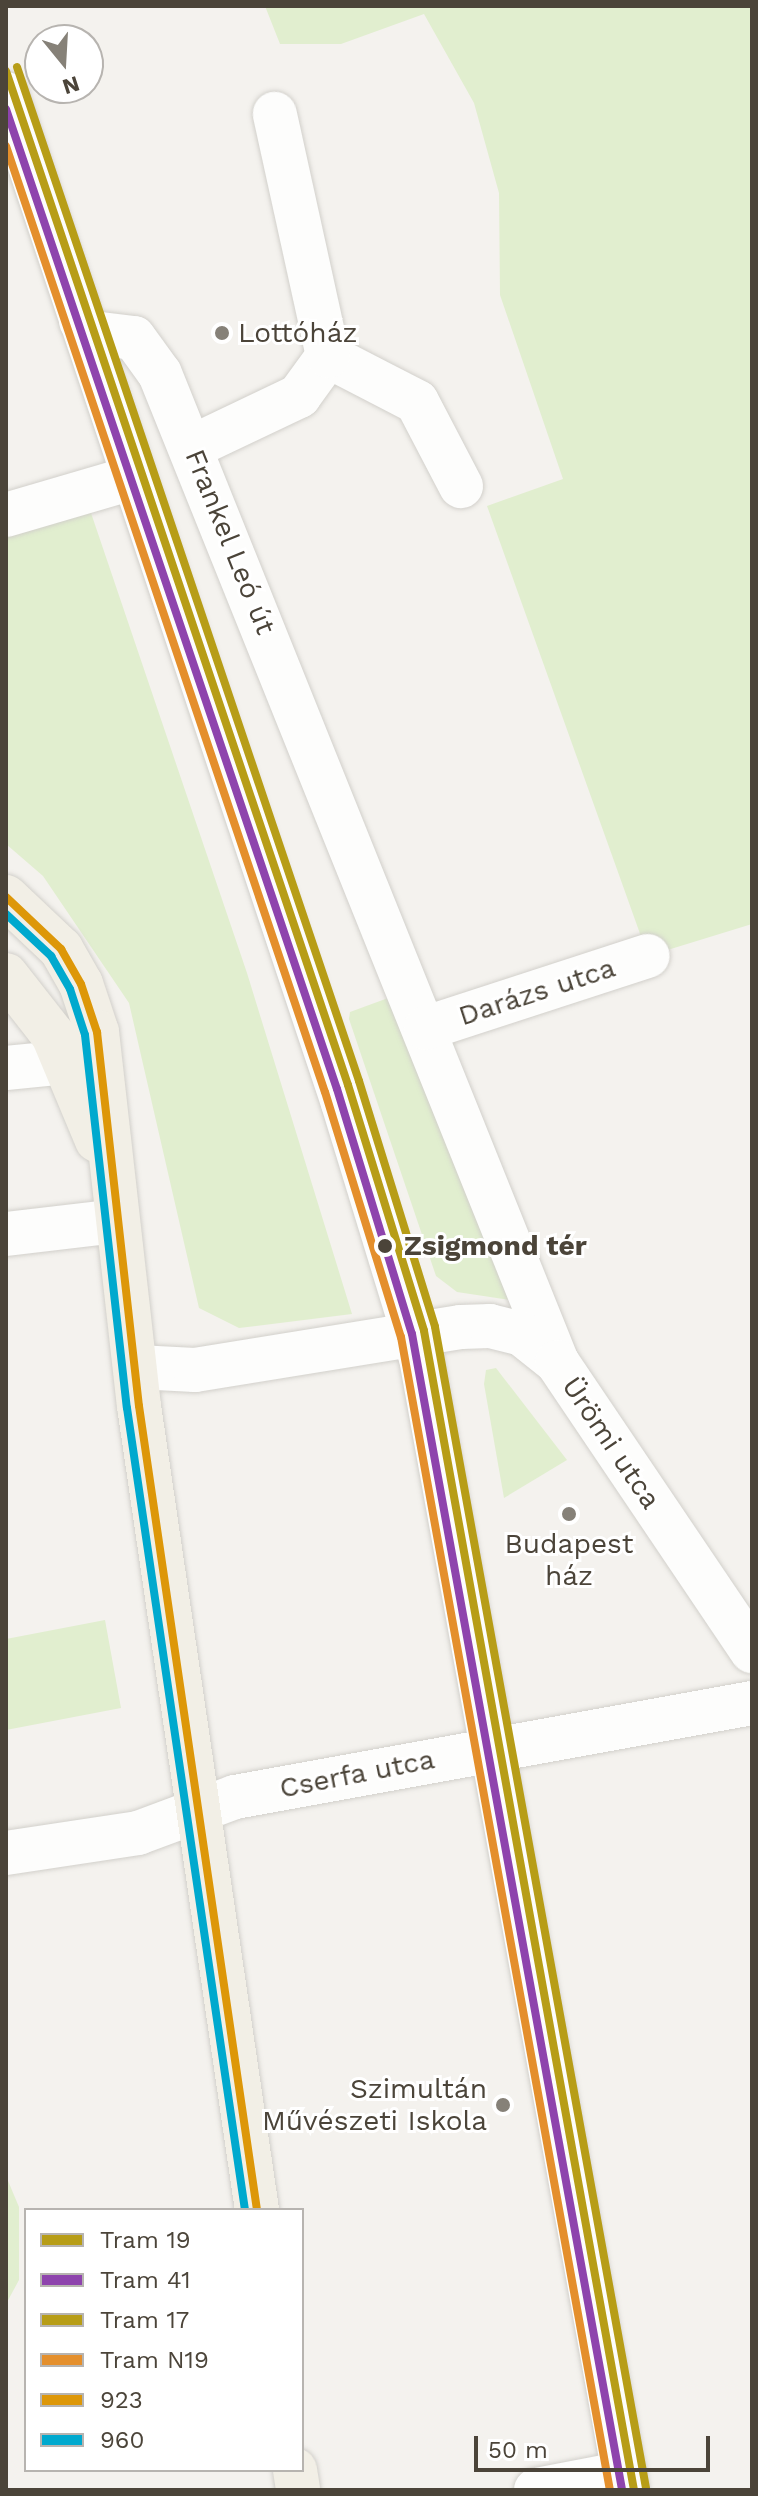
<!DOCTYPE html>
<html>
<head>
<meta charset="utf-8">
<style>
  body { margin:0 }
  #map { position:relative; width:758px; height:2496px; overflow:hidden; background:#f4f2ee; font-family:"Work Sans",sans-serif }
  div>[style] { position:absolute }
  .green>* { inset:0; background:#e1eecf }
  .roads { filter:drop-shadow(0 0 2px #d2d0cb) drop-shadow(0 0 2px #d2d0cb) }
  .minor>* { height:44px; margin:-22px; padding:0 22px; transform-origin:22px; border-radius:22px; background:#fdfdfc }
  .major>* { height:44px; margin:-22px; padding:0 22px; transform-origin:22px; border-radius:22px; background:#f2efe6 }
  .bus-1>* { height:8px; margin:-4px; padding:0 4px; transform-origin:4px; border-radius:4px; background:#dd9709 }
  .bus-2>* { height:8px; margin:-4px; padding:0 4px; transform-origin:4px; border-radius:4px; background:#00a9ce }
  .tram-1>* { height:8px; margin:-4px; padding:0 4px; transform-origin:4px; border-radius:4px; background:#b79d17 }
  .tram-2>* { height:8px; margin:-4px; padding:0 4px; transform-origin:4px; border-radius:4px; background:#8e44ad }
  .tram-3>* { height:8px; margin:-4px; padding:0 4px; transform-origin:4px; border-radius:4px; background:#b79d17 }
  .tram-4>* { height:8px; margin:-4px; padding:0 4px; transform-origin:4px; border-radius:4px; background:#e48f2c }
  .dots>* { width:22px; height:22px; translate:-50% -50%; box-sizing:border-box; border:4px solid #fff; border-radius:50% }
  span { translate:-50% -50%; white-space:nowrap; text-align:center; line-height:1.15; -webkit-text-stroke:6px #fff; paint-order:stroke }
  .poi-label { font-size:28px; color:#4b4439 }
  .left { translate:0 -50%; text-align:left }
  .right { translate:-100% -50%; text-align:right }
  .street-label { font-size:28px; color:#4b4439 }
  .stop-label { font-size:28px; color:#4b4439; font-weight:700 }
  .frame { position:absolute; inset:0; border:8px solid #4b4439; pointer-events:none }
  .legend { position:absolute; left:24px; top:2208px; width:280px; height:264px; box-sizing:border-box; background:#fff; border:2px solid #b7b4b0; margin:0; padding:10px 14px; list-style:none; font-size:24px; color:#4b4439 }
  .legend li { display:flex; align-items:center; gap:16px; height:40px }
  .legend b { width:40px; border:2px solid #b7b4b0 }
  .north { position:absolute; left:24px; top:24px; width:80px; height:80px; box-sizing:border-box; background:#fff; border:2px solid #b7b4b0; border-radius:50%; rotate:162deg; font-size:22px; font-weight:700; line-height:32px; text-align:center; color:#4b4439 }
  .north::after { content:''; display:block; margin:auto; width:28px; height:36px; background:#868178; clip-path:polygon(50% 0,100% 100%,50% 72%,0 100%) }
  .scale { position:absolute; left:474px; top:2436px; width:236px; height:36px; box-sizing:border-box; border:4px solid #4b4439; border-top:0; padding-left:10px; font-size:24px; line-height:28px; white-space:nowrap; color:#4b4439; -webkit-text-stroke:6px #fff; paint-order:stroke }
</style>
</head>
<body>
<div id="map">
  <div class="green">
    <div style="clip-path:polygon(265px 6px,752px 6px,752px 924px,648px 956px,487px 506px,563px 479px,500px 295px,499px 193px,474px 103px,424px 14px,341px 44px,280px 44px)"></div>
    <div style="clip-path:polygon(89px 507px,247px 973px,352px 1314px,239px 1328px,199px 1308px,129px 1003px,43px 876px,6px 844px,6px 532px)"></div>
    <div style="clip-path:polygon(399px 994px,524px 1302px,457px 1292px,436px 1276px,349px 1019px,350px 1012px)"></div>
    <div style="clip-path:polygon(496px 1368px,567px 1460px,504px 1498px,484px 1384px,486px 1370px)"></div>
    <div style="clip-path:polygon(105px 1620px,121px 1708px,6px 1730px,6px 1639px)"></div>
    <div style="clip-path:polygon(6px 2176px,19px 2207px,19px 2280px,6px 2304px)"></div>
  </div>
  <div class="roads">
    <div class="minor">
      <div style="left:6px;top:94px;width:1064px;rotate:71.53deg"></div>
      <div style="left:343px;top:1103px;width:267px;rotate:73deg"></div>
      <div style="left:421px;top:1358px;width:1151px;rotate:79.69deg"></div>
      <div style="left:81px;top:321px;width:17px;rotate:45deg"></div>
      <div style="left:93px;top:333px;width:41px;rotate:7deg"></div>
      <div style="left:134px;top:338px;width:44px;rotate:54.2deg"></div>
      <div style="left:160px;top:374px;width:1065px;rotate:68.11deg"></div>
      <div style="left:328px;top:356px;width:100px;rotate:27.3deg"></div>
      <div style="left:417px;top:402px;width:95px;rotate:62.4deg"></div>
      <div style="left:192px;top:447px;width:119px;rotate:-25.5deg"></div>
      <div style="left:299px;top:396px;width:49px;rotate:-54.1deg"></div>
      <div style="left:328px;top:356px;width:248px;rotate:-102.4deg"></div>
      <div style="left:6px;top:515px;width:131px;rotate:-16.4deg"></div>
      <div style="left:426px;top:1028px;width:233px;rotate:-18deg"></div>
      <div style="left:6px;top:1068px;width:60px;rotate:-5.7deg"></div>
      <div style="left:6px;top:1234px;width:111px;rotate:-6.7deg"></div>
      <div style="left:137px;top:1367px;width:58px;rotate:3deg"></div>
      <div style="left:195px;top:1370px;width:269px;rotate:-9.2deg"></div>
      <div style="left:461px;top:1327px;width:29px;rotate:-2deg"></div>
      <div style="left:490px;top:1326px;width:33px;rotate:14deg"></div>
      <div style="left:522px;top:1334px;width:45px;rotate:38.7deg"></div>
      <div style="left:557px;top:1362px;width:349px;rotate:56deg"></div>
      <div style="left:6px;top:1853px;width:134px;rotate:-8.6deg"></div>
      <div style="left:138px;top:1833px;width:103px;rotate:-20.4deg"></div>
      <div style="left:235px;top:1797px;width:525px;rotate:-10.3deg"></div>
      <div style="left:536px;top:2490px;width:90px;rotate:-10.9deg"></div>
    </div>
    <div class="major">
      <div style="left:6px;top:897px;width:76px;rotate:43.4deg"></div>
      <div style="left:61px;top:949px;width:40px;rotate:60.3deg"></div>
      <div style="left:81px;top:984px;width:51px;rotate:71.6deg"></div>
      <div style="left:97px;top:1032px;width:376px;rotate:83.6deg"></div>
      <div style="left:139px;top:1406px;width:813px;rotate:81.65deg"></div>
      <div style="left:6px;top:975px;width:76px;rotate:51.9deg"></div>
      <div style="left:53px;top:1035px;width:114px;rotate:67.3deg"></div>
      <div style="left:295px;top:2470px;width:20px;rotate:81deg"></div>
    </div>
  </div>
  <div class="bus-1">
    <div style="left:6px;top:897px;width:76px;rotate:43.4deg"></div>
    <div style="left:61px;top:949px;width:40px;rotate:60.3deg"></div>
    <div style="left:81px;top:984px;width:51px;rotate:71.6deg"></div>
    <div style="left:97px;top:1032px;width:376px;rotate:83.6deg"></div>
    <div style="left:139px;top:1406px;width:813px;rotate:81.65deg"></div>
  </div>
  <div class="bus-2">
    <div style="left:6px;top:914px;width:62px;rotate:43deg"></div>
    <div style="left:51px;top:956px;width:38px;rotate:60deg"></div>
    <div style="left:70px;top:989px;width:48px;rotate:71.9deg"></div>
    <div style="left:85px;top:1035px;width:375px;rotate:83.6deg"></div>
    <div style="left:127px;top:1408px;width:811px;rotate:81.63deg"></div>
  </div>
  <div class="tram-1">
    <div style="left:6px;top:71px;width:1070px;rotate:71.36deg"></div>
    <div style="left:348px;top:1085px;width:257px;rotate:72.8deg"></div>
    <div style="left:424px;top:1331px;width:1178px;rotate:79.73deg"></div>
  </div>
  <div class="tram-2">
    <div style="left:6px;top:109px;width:1034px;rotate:71.34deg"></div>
    <div style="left:337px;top:1089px;width:256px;rotate:73deg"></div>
    <div style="left:412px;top:1334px;width:1175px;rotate:79.7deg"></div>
  </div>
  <div class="tram-3">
    <div style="left:17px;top:67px;width:1070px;rotate:71.36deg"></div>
    <div style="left:359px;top:1081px;width:257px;rotate:72.8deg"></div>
    <div style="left:435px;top:1327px;width:1180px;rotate:79.7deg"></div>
  </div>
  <div class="tram-4">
    <div style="left:6px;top:146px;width:998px;rotate:71.37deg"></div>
    <div style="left:325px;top:1092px;width:257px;rotate:72.8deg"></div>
    <div style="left:401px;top:1337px;width:1172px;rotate:79.73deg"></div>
  </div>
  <div class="dots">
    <div style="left:222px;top:333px;background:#868178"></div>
    <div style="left:385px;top:1246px;background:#4b4439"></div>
    <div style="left:569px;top:1514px;background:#868178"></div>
    <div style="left:503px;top:2105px;background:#868178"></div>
  </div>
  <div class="poi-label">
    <span class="left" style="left:238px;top:333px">Lottóház</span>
    <span style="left:569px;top:1560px">Budapest<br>ház</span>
    <span class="right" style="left:487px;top:2105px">Szimultán<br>Művészeti Iskola</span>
  </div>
  <div class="street-label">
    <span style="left:230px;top:542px;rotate:68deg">Frankel Leó út</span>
    <span style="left:537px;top:992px;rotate:-18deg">Darázs utca</span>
    <span style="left:611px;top:1443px;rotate:56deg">Ürömi utca</span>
    <span style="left:357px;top:1774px;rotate:-11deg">Cserfa utca</span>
  </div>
  <div class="stop-label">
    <span class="left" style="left:404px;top:1246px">Zsigmond tér</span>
  </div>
  <div class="frame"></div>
  <ul class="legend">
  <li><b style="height:10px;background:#b79d17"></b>Tram 19</li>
  <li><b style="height:10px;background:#8e44ad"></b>Tram 41</li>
  <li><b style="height:10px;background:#b79d17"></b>Tram 17</li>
  <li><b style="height:10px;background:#e48f2c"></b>Tram N19</li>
  <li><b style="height:10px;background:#dd9709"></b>923</li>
  <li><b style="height:10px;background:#00a9ce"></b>960</li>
  </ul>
  <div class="north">N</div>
  <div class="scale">50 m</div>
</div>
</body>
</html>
